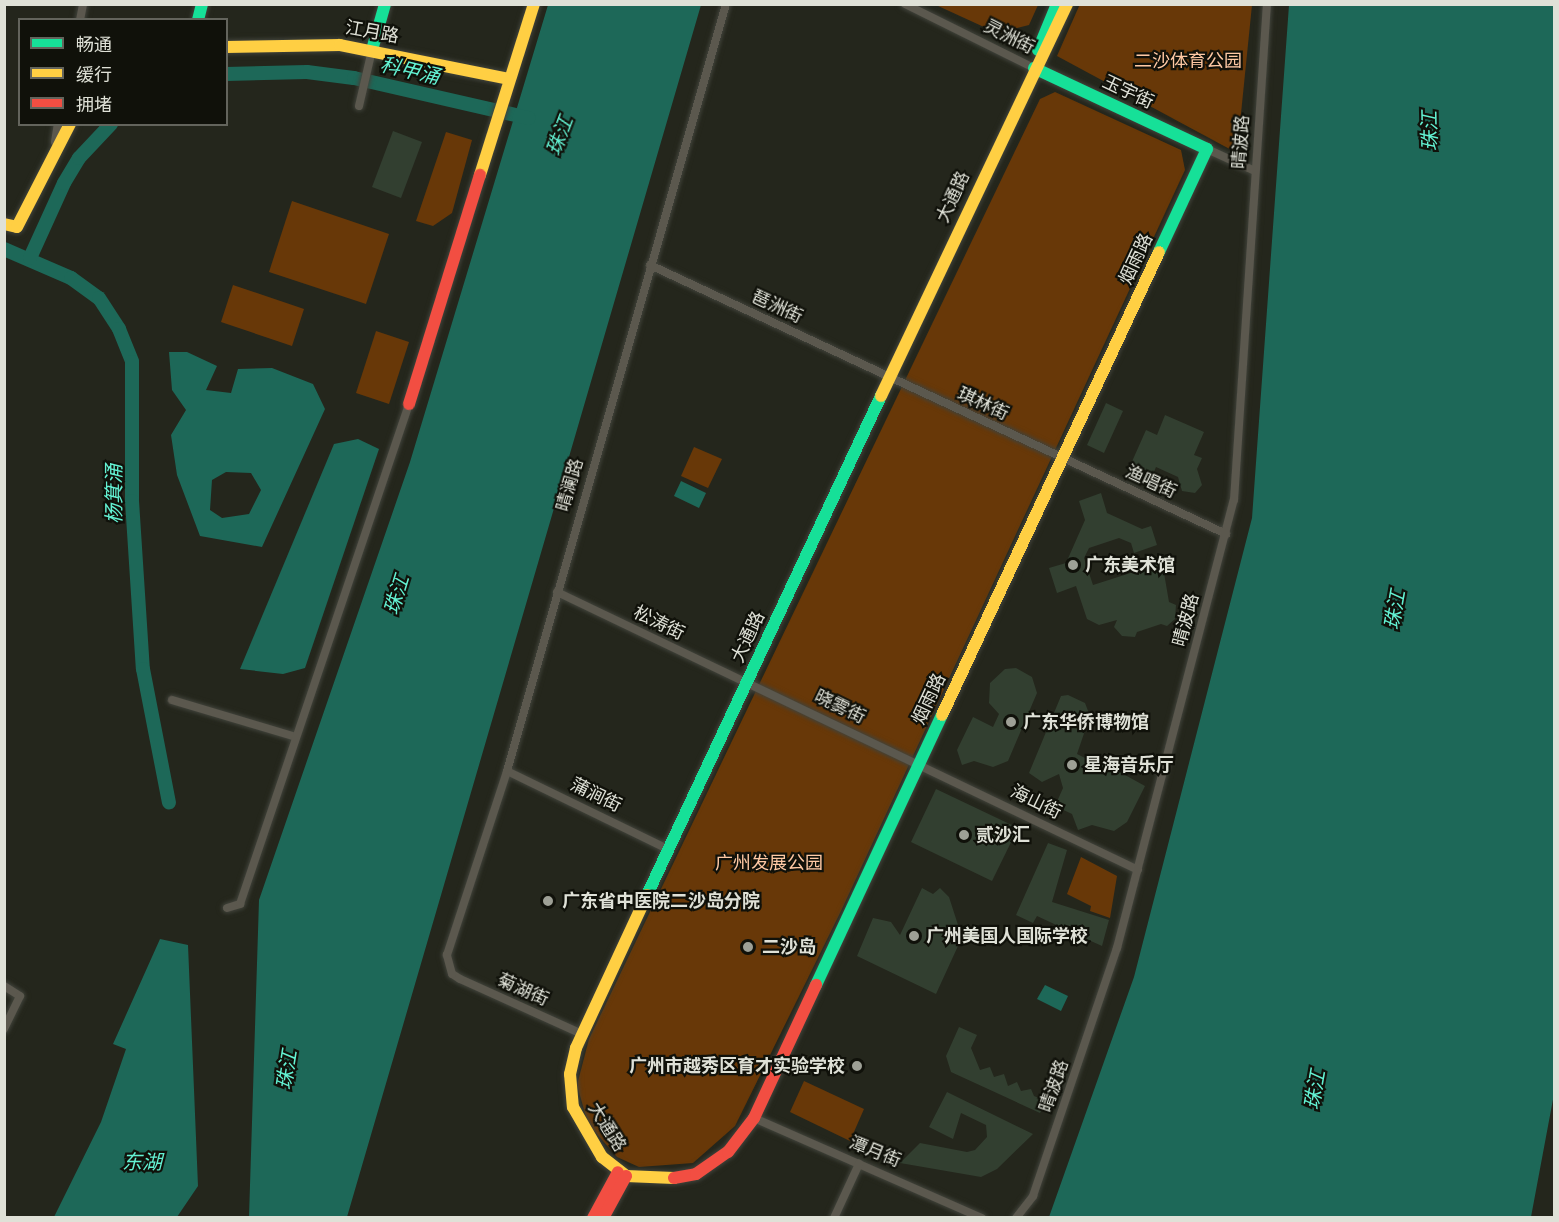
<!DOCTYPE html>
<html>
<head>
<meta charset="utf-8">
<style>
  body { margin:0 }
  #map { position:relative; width:1559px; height:1222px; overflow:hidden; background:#24261c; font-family:Inter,"Noto Sans SC",sans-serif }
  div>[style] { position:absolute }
  .green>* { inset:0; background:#683808 }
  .water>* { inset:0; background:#1d6858 }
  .river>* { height:14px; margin:-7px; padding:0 7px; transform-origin:7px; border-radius:7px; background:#1d6858 }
  .building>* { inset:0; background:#323f30 }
  .roads { filter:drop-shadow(0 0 2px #41433b) drop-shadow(0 0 2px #41433b) }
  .street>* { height:8px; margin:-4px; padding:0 4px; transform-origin:4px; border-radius:4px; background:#5b584e }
  .fast>* { height:12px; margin:-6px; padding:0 6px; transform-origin:6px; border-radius:6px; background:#16e098 }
  .slow>* { height:12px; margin:-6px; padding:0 6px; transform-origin:6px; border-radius:6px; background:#ffcf43 }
  .jam>* { height:12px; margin:-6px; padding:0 6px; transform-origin:6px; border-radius:6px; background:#f24e42 }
  .dots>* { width:16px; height:16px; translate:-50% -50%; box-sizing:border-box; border:3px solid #10110a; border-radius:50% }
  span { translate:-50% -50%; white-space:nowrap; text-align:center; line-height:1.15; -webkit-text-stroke:4.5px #10110a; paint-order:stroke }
  .street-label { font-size:18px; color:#dfe1d7 }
  .park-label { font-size:18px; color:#ffc9a4 }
  .poi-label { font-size:18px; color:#dfe1d7; font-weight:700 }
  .left { translate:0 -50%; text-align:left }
  .right { translate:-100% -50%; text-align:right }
  .water-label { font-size:20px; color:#63f2d3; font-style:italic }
  .frame { position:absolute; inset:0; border:6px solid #dfe1d7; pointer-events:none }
  .legend { position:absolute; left:18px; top:18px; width:210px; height:108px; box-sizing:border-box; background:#10110a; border:2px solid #63645c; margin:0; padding:8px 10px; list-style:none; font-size:18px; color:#dfe1d7 }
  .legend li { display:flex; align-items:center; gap:12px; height:30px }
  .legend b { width:30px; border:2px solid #63645c }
</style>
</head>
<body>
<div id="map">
  <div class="green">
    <div style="clip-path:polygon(1080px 4px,1252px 5px,1237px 153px,1057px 56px)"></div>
    <div style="clip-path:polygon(936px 5px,1038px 5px,1029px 25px,997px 33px)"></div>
    <div style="clip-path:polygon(1055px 92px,1181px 150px,1185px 170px,842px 909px,735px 1126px,693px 1163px,639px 1167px,617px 1157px,588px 1124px,577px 1085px,589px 1039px,1040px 99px)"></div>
    <div style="clip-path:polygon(446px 132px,472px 140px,452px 213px,433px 226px,416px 221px)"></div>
    <div style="clip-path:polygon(292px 201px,389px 234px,366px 304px,269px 272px)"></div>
    <div style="clip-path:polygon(233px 285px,304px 309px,292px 346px,221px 322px)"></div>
    <div style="clip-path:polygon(376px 331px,409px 342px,389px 404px,356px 393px)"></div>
    <div style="clip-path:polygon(694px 447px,722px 459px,708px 488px,681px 476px)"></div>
    <div style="clip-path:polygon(1081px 857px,1117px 876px,1110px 918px,1090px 911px,1091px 906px,1067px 894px)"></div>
    <div style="clip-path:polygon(804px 1081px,864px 1109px,850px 1141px,790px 1112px)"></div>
  </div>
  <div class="water">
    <div style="clip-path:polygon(548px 5px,701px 5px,347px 1217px,249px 1217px,259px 900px,410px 462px)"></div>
    <div style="clip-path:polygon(1289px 5px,1554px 5px,1554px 1094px,1531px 1217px,1049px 1217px,1134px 977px,1252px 518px)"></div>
    <div style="clip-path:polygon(evenodd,169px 352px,187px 352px,217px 366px,206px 390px,231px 393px,238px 369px,272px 368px,313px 384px,325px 409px,262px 547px,200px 536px,177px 475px,171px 435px,186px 410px,172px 390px,169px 352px,226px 472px,251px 473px,261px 490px,249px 514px,222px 518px,210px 510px,212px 480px,226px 472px)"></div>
    <div style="clip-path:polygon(358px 439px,379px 449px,305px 668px,283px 674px,240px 669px,334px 444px)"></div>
    <div style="clip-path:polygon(681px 481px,706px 493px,699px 508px,674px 496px)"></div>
    <div style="clip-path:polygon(160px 939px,188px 945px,198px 1186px,177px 1217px,54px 1217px,101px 1122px,126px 1049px,113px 1044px)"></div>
    <div style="clip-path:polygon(1045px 985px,1068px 996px,1061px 1011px,1037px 999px)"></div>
  </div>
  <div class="river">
    <div style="left:226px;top:74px;width:81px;rotate:-1.4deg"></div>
    <div style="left:307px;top:72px;width:47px;rotate:7.3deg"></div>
    <div style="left:354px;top:78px;width:179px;rotate:12.9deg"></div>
    <div style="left:4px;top:249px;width:73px;rotate:23.4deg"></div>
    <div style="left:71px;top:278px;width:34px;rotate:36deg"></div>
    <div style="left:99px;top:298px;width:37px;rotate:57deg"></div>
    <div style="left:119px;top:329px;width:35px;rotate:68deg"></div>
    <div style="left:132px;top:362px;width:139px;rotate:90deg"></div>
    <div style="left:132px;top:501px;width:168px;rotate:86.3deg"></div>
    <div style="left:143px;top:669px;width:136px;rotate:79deg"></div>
    <div style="left:30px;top:258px;width:82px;rotate:-65.6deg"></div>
    <div style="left:64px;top:183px;width:29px;rotate:-59deg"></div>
    <div style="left:79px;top:158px;width:47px;rotate:-46.7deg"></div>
  </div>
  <div class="building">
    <div style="clip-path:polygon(393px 131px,422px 142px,401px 198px,372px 187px)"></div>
    <div style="clip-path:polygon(1106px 403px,1123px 411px,1104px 453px,1087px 445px)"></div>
    <div style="clip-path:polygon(1165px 415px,1204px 432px,1194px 455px,1202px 458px,1197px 469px,1202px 485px,1195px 493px,1182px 491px,1178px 477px,1156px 467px,1148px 486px,1126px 475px,1146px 430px,1157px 435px)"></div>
    <div style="clip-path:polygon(1101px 493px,1107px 513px,1142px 529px,1151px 526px,1157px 545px,1134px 553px,1131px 543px,1119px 538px,1089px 548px,1084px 558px,1093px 585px,1140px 570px,1143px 563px,1157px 564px,1164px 573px,1169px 602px,1176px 605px,1175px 619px,1167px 626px,1161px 624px,1137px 632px,1135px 637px,1122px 636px,1114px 627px,1117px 620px,1099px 625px,1087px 619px,1076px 586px,1057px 593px,1049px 568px,1066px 563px,1085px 520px,1079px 501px)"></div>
    <div style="clip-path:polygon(1016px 668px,1032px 677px,1037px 693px,1008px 761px,993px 767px,974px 761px,962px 765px,957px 750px,973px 717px,993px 727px,999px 714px,989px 703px,990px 683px,1005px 669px)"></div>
    <div style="clip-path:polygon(1068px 695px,1085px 703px,1090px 716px,1077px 754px,1095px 763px,1111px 757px,1116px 770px,1145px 786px,1127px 822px,1114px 831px,1092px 825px,1078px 830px,1072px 814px,1055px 806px,1063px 788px,1059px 774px,1042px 782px,1029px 773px,1061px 696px)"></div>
    <div style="clip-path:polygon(936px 789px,1018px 828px,992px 881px,911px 842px)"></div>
    <div style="clip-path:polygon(1048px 843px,1067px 850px,1052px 902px,1109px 920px,1102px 946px,1073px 933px,1071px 938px,1065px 935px,1067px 930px,1037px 916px,1033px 923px,1016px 915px)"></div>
    <div style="clip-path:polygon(922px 888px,933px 894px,940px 888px,949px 897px,959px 928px,958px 946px,936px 994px,857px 956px,873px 918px,891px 922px,900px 935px)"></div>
    <div style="clip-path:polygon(959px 1027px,977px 1035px,971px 1048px,980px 1070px,990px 1067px,994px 1077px,1004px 1074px,1008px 1086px,1017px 1082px,1021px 1091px,1031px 1089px,1034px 1096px,1046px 1101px,1040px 1113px,951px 1072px,946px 1056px)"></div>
    <div style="clip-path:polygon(947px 1092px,1033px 1134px,997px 1169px,981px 1177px,900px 1163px,920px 1143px,967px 1152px,975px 1150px,987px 1137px,986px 1125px,961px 1113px,953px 1139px,929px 1127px)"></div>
  </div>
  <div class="roads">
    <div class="street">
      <div style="left:905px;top:4px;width:144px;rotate:26.4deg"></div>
      <div style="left:80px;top:20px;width:16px;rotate:-79deg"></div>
      <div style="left:359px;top:106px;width:57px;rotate:-76.9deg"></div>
      <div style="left:55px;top:142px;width:18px;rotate:-81deg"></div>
      <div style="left:1207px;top:149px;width:53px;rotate:24.6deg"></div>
      <div style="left:650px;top:265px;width:636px;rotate:25.03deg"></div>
      <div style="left:557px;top:592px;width:644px;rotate:25.57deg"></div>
      <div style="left:172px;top:700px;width:129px;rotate:16.6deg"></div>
      <div style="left:507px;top:771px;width:181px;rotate:25.9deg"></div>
      <div style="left:227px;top:908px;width:14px;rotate:-17deg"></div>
      <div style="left:240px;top:904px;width:528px;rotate:-71.32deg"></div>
      <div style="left:4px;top:986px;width:19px;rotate:32deg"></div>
      <div style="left:20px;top:996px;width:37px;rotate:116deg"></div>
      <div style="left:582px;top:1034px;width:134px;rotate:-155.7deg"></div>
      <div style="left:460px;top:979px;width:9px;rotate:-148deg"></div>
      <div style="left:452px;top:974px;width:20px;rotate:-105deg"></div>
      <div style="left:447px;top:955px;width:194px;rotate:-71.9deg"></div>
      <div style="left:507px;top:771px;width:798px;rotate:-74.06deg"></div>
      <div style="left:754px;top:1118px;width:249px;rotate:23.7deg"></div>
      <div style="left:834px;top:1218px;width:60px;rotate:-65.2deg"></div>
      <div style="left:1016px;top:1218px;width:28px;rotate:-52deg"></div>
      <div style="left:1033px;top:1196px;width:262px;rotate:-71.3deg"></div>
      <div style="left:1117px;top:948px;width:463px;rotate:-75.4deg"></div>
      <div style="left:1234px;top:500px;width:497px;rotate:-86.2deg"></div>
    </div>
    <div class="fast">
      <div style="left:198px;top:20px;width:16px;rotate:-76deg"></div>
      <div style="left:372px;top:50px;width:48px;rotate:-74.2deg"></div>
      <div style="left:1038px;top:50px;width:50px;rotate:-67.6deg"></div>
      <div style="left:1034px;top:68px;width:191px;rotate:25.1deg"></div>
      <div style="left:1207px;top:149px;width:114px;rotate:115deg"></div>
      <div style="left:647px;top:895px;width:551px;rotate:-64.88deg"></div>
      <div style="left:816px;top:985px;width:298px;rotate:-65deg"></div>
    </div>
    <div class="slow">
      <div style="left:226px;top:47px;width:114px;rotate:-1deg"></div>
      <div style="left:340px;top:45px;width:171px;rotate:11.4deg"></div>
      <div style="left:480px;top:175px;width:179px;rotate:-72.5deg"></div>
      <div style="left:4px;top:224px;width:13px;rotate:13deg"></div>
      <div style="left:17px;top:227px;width:116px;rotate:-62.8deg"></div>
      <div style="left:881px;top:396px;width:434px;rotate:-64.6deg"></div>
      <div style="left:942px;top:715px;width:511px;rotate:-64.89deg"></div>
      <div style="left:647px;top:895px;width:169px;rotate:114.9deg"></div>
      <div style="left:576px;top:1048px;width:27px;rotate:103deg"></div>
      <div style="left:570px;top:1074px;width:33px;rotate:85deg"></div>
      <div style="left:573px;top:1107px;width:58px;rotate:59.9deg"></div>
      <div style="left:602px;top:1157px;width:31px;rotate:38deg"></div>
      <div style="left:626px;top:1176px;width:48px;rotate:2.4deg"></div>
    </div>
    <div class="jam">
      <div style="left:409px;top:404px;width:240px;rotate:-72.8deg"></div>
      <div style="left:674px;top:1178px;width:22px;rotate:-10deg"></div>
      <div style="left:696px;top:1174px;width:39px;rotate:-35deg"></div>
      <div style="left:728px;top:1152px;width:43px;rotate:-52.6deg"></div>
      <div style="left:754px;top:1118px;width:147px;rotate:-65deg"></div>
      <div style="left:593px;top:1218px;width:52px;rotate:-61.5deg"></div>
      <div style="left:603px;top:1218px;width:48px;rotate:-61.3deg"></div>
    </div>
  </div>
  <div class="dots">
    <div style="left:1073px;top:565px;background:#9ea096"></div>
    <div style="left:1011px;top:722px;background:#9ea096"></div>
    <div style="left:1072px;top:765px;background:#9ea096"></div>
    <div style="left:964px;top:835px;background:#9ea096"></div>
    <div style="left:548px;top:901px;background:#9ea096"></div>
    <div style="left:914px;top:936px;background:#9ea096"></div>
    <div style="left:748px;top:947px;background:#9ea096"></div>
    <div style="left:857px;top:1066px;background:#9ea096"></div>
  </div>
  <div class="street-label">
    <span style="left:372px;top:32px;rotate:10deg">江月路</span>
    <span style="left:1009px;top:37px;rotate:27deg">灵洲街</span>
    <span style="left:1128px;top:92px;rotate:25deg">玉宇街</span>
    <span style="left:1241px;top:142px;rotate:-86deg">晴波路</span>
    <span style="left:953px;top:197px;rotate:-65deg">大通路</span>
    <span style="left:1136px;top:259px;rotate:-65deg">烟雨路</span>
    <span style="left:777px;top:307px;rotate:25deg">琶洲街</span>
    <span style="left:983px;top:404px;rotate:25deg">琪林街</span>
    <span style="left:1151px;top:482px;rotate:25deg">渔唱街</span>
    <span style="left:570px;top:485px;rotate:-74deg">晴澜路</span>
    <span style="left:1186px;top:620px;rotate:-75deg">晴波路</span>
    <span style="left:659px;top:623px;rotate:26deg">松涛街</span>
    <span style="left:748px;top:637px;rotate:-65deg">大通路</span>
    <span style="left:929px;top:699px;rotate:-65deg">烟雨路</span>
    <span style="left:840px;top:707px;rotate:26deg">晓雾街</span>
    <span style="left:596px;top:795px;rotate:26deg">蒲涧街</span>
    <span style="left:1036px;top:802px;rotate:26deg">海山街</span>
    <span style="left:523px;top:990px;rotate:24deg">菊湖街</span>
    <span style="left:1054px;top:1086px;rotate:-71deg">晴波路</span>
    <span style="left:607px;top:1127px;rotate:58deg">大通路</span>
    <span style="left:875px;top:1152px;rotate:22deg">潭月街</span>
  </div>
  <div class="park-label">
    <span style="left:1188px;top:61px">二沙体育公园</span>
    <span style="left:769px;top:863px">广州发展公园</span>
  </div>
  <div class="poi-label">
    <span class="left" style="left:1085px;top:565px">广东美术馆</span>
    <span class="left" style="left:1023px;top:722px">广东华侨博物馆</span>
    <span class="left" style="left:1084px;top:765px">星海音乐厅</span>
    <span class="left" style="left:976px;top:835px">贰沙汇</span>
    <span class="left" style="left:562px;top:901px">广东省中医院二沙岛分院</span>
    <span class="left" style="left:926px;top:936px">广州美国人国际学校</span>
    <span class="left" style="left:762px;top:947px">二沙岛</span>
    <span class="right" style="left:845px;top:1066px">广州市越秀区育才实验学校</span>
  </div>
  <div class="water-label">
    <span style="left:410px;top:71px;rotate:13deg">科甲涌</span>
    <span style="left:1430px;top:131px;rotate:-91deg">珠江</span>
    <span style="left:560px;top:136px;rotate:-69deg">珠江</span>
    <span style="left:114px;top:494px;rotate:-90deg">杨箕涌</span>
    <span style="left:397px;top:595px;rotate:-73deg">珠江</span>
    <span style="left:1395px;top:610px;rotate:-80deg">珠江</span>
    <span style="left:287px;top:1070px;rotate:-81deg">珠江</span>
    <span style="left:1315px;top:1090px;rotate:-80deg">珠江</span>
    <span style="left:142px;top:1162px">东湖</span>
  </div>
  <div class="frame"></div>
  <ul class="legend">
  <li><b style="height:8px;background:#16e098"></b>畅通</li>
  <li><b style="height:8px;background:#ffcf43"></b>缓行</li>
  <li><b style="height:8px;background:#f24e42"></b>拥堵</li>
  </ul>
</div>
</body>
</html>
